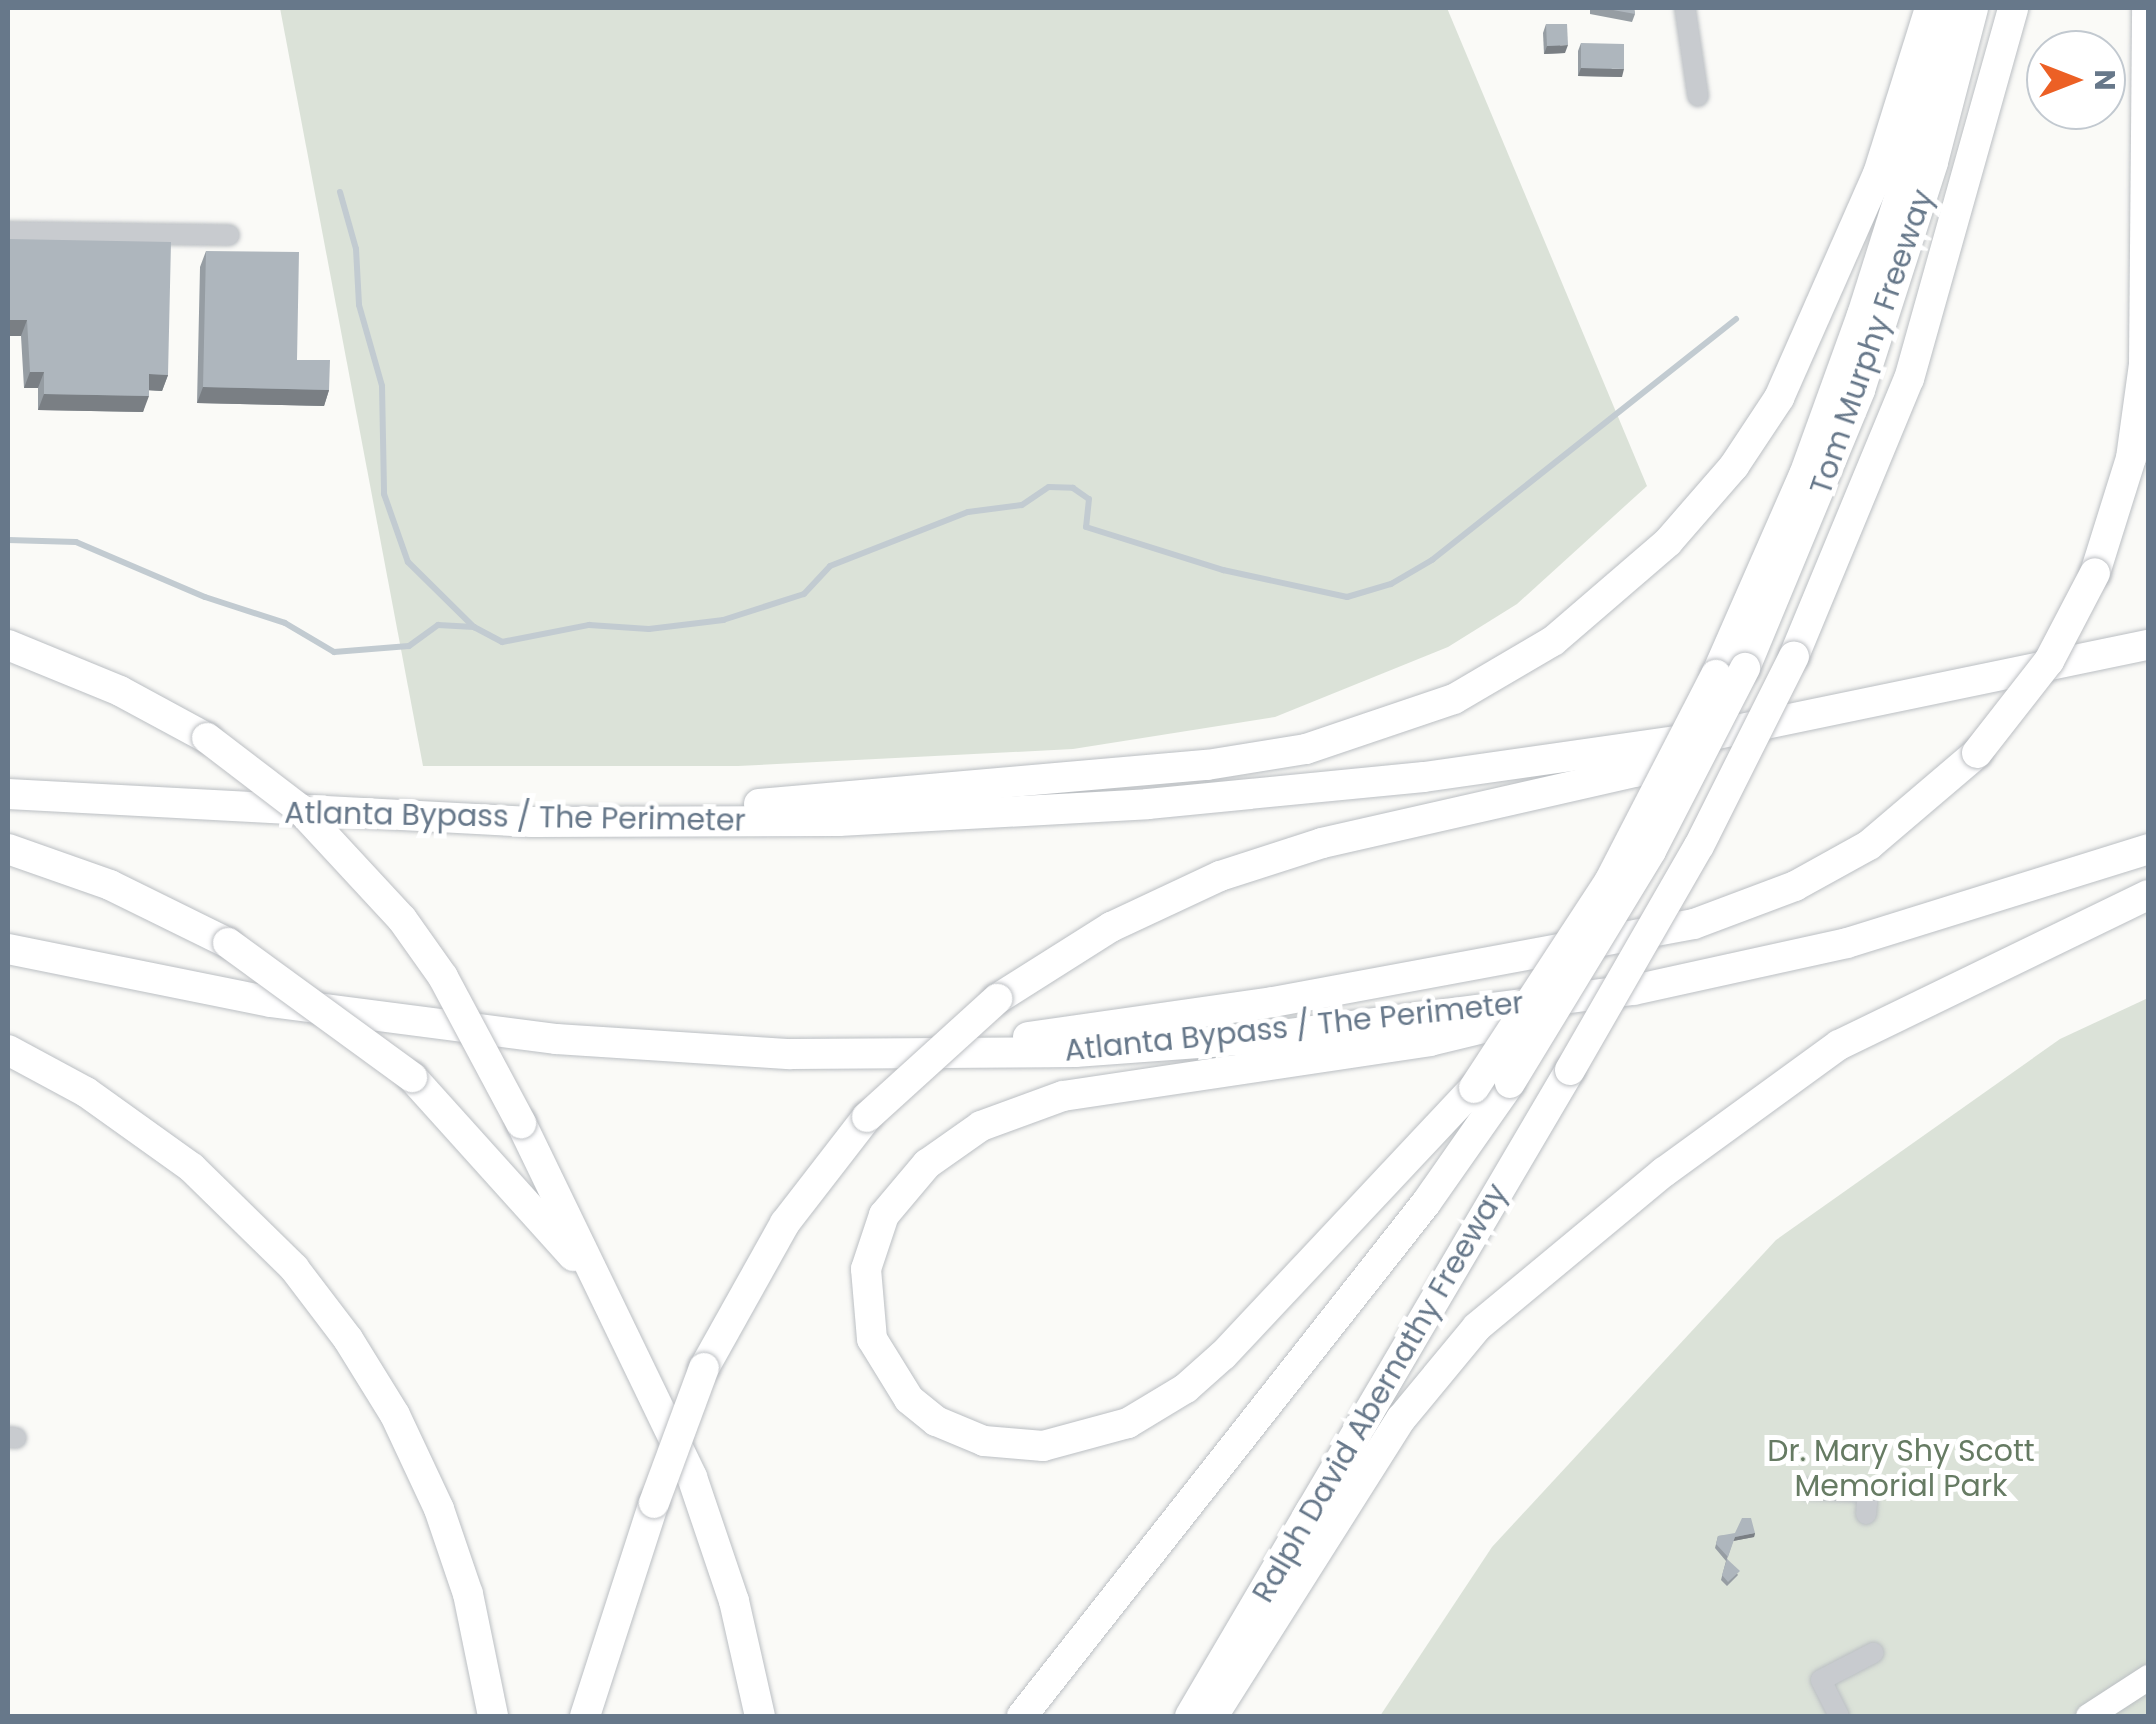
<!DOCTYPE html>
<html>
<head>
<meta charset="utf-8">
<style>
  body { margin:0 }
  #map { position:relative; width:2156px; height:1724px; overflow:hidden; background:#fafaf7; font-family:Poppins,sans-serif }
  div>[style] { position:absolute }
  .green>* { inset:0; background:#dbe2d8 }
  .stream>* { height:6px; margin:-3px; padding:0 3px; transform-origin:3px; border-radius:3px; background:#c2cbd1 }
  .roads { filter:drop-shadow(0 0 2px #bbbfc3) drop-shadow(0 0 2px #bbbfc3) }
  .minor>* { height:20px; margin:-10px; padding:0 10px; transform-origin:10px; border-radius:10px; background:#c8cbcf }
  .major>* { height:25px; margin:-12.5px; padding:0 12.5px; transform-origin:12.5px; border-radius:12.5px; background:#fff }
  .highway>* { height:30px; margin:-15px; padding:0 15px; transform-origin:15px; border-radius:15px; background:#fff }
  .bridges { filter:drop-shadow(0 0 2px #bcbfc3) drop-shadow(0 0 2px #bcbfc3) }
  .highway-bridge>* { height:30px; margin:-15px; padding:0 15px; transform-origin:15px; border-radius:15px; background:#fff }
  .wall>* { inset:0; background:#969da3 }
  .shaded-wall>* { inset:0; background:#7a7f84 }
  .building>* { inset:0; background:#aeb6bd }
  span { translate:-50% -50%; white-space:nowrap; text-align:center; line-height:1.15; -webkit-text-stroke:10px #fff; paint-order:stroke }
  .street-label { font-size:30px; color:#67788a }
  .park-label { font-size:30px; color:#667b63 }
  .frame { position:absolute; inset:0; border:10px solid #67788a; pointer-events:none }
  .north { position:absolute; left:2026px; top:30px; width:100px; height:100px; box-sizing:border-box; background:#fff; border:2px solid #c2c9d0; border-radius:50%; rotate:90deg; font-size:28px; font-weight:700; line-height:40px; text-align:center; color:#67788a }
  .north::after { content:''; display:block; margin:auto; width:35px; height:45px; background:#ec6025; clip-path:polygon(50% 0,100% 100%,50% 72%,0 100%) }
</style>
</head>
<body>
<div id="map">
  <div class="green">
    <div style="clip-path:polygon(280px 8px,1447px 8px,1647px 486px,1517px 604px,1448px 647px,1275px 717px,1073px 749px,738px 766px,423px 766px)"></div>
    <div style="clip-path:polygon(2148px 998px,2148px 1716px,1380px 1716px,1492px 1547px,1776px 1240px,2060px 1039px)"></div>
  </div>
  <div class="stream">
    <div style="left:340px;top:192px;width:59px;rotate:74.3deg"></div>
    <div style="left:356px;top:249px;width:56px;rotate:86.9deg"></div>
    <div style="left:359px;top:305px;width:84px;rotate:74.1deg"></div>
    <div style="left:382px;top:386px;width:108px;rotate:88.9deg"></div>
    <div style="left:384px;top:494px;width:72px;rotate:70.6deg"></div>
    <div style="left:408px;top:562px;width:93px;rotate:44.6deg"></div>
    <div style="left:474px;top:627px;width:32px;rotate:28deg"></div>
    <div style="left:502px;top:642px;width:89px;rotate:-11.1deg"></div>
    <div style="left:589px;top:625px;width:60px;rotate:3.8deg"></div>
    <div style="left:649px;top:629px;width:75px;rotate:-6.9deg"></div>
    <div style="left:723px;top:620px;width:85px;rotate:-17.8deg"></div>
    <div style="left:804px;top:594px;width:38px;rotate:-47deg"></div>
    <div style="left:830px;top:566px;width:148px;rotate:-21.4deg"></div>
    <div style="left:968px;top:512px;width:54px;rotate:-7.4deg"></div>
    <div style="left:1022px;top:505px;width:32px;rotate:-34deg"></div>
    <div style="left:1049px;top:487px;width:24px;rotate:2deg"></div>
    <div style="left:1073px;top:488px;width:19px;rotate:35deg"></div>
    <div style="left:1089px;top:499px;width:28px;rotate:96deg"></div>
    <div style="left:1086px;top:527px;width:144px;rotate:17.4deg"></div>
    <div style="left:1223px;top:570px;width:127px;rotate:12.3deg"></div>
    <div style="left:1347px;top:597px;width:46px;rotate:-16.5deg"></div>
    <div style="left:1391px;top:584px;width:48px;rotate:-30.3deg"></div>
    <div style="left:1432px;top:560px;width:388px;rotate:-38.4deg"></div>
    <div style="left:8px;top:540px;width:68px;rotate:1.7deg"></div>
    <div style="left:76px;top:542px;width:140px;rotate:23.1deg"></div>
    <div style="left:205px;top:597px;width:84px;rotate:18deg"></div>
    <div style="left:285px;top:623px;width:57px;rotate:30.6deg"></div>
    <div style="left:334px;top:652px;width:75px;rotate:-4.6deg"></div>
    <div style="left:409px;top:646px;width:36px;rotate:-36deg"></div>
    <div style="left:438px;top:625px;width:36px;rotate:3deg"></div>
  </div>
  <div class="roads">
    <div class="minor">
      <div style="left:1685px;top:8px;width:89px;rotate:81.6deg"></div>
      <div style="left:8px;top:232px;width:221px;rotate:0.8deg"></div>
      <div style="left:8px;top:1437px;width:8px;rotate:7deg"></div>
      <div style="left:1807px;top:1489px;width:61px;rotate:2.8deg"></div>
      <div style="left:1868px;top:1492px;width:22px;rotate:95deg"></div>
      <div style="left:1839px;top:1716px;width:40px;rotate:-116.6deg"></div>
      <div style="left:1821px;top:1680px;width:59px;rotate:-27.4deg"></div>
    </div>
    <div class="major">
      <div style="left:2088px;top:1716px;width:72px;rotate:-33deg"></div>
    </div>
    <div class="highway">
      <div style="left:2095px;top:573px;width:121px;rotate:-72.6deg"></div>
      <div style="left:2131px;top:458px;width:95px;rotate:-82.1deg"></div>
      <div style="left:2144px;top:364px;width:356px;rotate:-89.5deg"></div>
      <div style="left:8px;top:645px;width:121px;rotate:22.3deg"></div>
      <div style="left:120px;top:691px;width:99px;rotate:28.4deg"></div>
      <div style="left:1794px;top:656px;width:300px;rotate:-67.5deg"></div>
      <div style="left:1909px;top:379px;width:385px;rotate:-74.3deg"></div>
      <div style="left:1745px;top:668px;width:301px;rotate:-67.5deg"></div>
      <div style="left:1860px;top:390px;width:239px;rotate:-72.2deg"></div>
      <div style="left:1933px;top:162px;width:159px;rotate:-75.4deg"></div>
      <div style="left:1716px;top:675px;width:219px;rotate:-66.3deg"></div>
      <div style="left:1804px;top:475px;width:170px;rotate:-70.1deg"></div>
      <div style="left:1862px;top:315px;width:172px;rotate:-72.4deg"></div>
      <div style="left:1914px;top:151px;width:145px;rotate:-76.1deg"></div>
      <div style="left:8px;top:794px;width:525px;rotate:3.06deg"></div>
      <div style="left:532px;top:822px;width:307px;rotate:-0.2deg"></div>
      <div style="left:839px;top:821px;width:309px;rotate:-3.1deg"></div>
      <div style="left:1148px;top:804px;width:277px;rotate:-5.6deg"></div>
      <div style="left:1424px;top:777px;width:277px;rotate:-8.1deg"></div>
      <div style="left:1698px;top:738px;width:460px;rotate:-11.7deg"></div>
      <div style="left:759px;top:804px;width:450px;rotate:-5deg"></div>
      <div style="left:1207px;top:765px;width:100px;rotate:-9.2deg"></div>
      <div style="left:1306px;top:749px;width:156px;rotate:-18.7deg"></div>
      <div style="left:1454px;top:699px;width:115px;rotate:-30.4deg"></div>
      <div style="left:1553px;top:641px;width:152px;rotate:-40.7deg"></div>
      <div style="left:1668px;top:542px;width:101px;rotate:-49deg"></div>
      <div style="left:1734px;top:466px;width:82px;rotate:-56.5deg"></div>
      <div style="left:1779px;top:398px;width:245px;rotate:-66.2deg"></div>
      <div style="left:1878px;top:174px;width:174px;rotate:-72.6deg"></div>
      <div style="left:8px;top:849px;width:108px;rotate:19.4deg"></div>
      <div style="left:110px;top:885px;width:131px;rotate:26.2deg"></div>
      <div style="left:8px;top:949px;width:268px;rotate:11.4deg"></div>
      <div style="left:271px;top:1002px;width:287px;rotate:7.4deg"></div>
      <div style="left:556px;top:1039px;width:235px;rotate:3.7deg"></div>
      <div style="left:791px;top:1054px;width:284px;rotate:-0.4deg"></div>
      <div style="left:1075px;top:1052px;width:175px;rotate:-4.2deg"></div>
      <div style="left:1250px;top:1039px;width:387px;rotate:-7.3deg"></div>
      <div style="left:1634px;top:990px;width:218px;rotate:-12.4deg"></div>
      <div style="left:1847px;top:943px;width:315px;rotate:-17.3deg"></div>
      <div style="left:997px;top:999px;width:135px;rotate:-32.3deg"></div>
      <div style="left:1111px;top:927px;width:120px;rotate:-25.1deg"></div>
      <div style="left:1220px;top:876px;width:107px;rotate:-17.9deg"></div>
      <div style="left:1322px;top:843px;width:321px;rotate:-12.8deg"></div>
      <div style="left:1635px;top:772px;width:49px;rotate:-28.1deg"></div>
      <div style="left:1028px;top:1037px;width:247px;rotate:-8.1deg"></div>
      <div style="left:1273px;top:1002px;width:428px;rotate:-10.5deg"></div>
      <div style="left:1694px;top:924px;width:108px;rotate:-20.6deg"></div>
      <div style="left:1795px;top:886px;width:85px;rotate:-29deg"></div>
      <div style="left:1869px;top:845px;width:142px;rotate:-40.4deg"></div>
      <div style="left:8px;top:1050px;width:89px;rotate:28.3deg"></div>
      <div style="left:86px;top:1092px;width:130px;rotate:35.6deg"></div>
      <div style="left:192px;top:1168px;width:143px;rotate:44.4deg"></div>
      <div style="left:294px;top:1268px;width:89px;rotate:52.7deg"></div>
      <div style="left:348px;top:1339px;width:89px;rotate:58.3deg"></div>
      <div style="left:395px;top:1415px;width:104px;rotate:64.9deg"></div>
      <div style="left:439px;top:1509px;width:90px;rotate:71.2deg"></div>
      <div style="left:468px;top:1594px;width:125px;rotate:78.4deg"></div>
      <div style="left:412px;top:1077px;width:241px;rotate:48deg"></div>
      <div style="left:1474px;top:1088px;width:366px;rotate:133.2deg"></div>
      <div style="left:1223px;top:1355px;width:50px;rotate:138.3deg"></div>
      <div style="left:1186px;top:1388px;width:68px;rotate:148.9deg"></div>
      <div style="left:1128px;top:1423px;width:88px;rotate:164.9deg"></div>
      <div style="left:1043px;top:1446px;width:59px;rotate:-175.2deg"></div>
      <div style="left:984px;top:1441px;width:52px;rotate:-157.4deg"></div>
      <div style="left:936px;top:1421px;width:35px;rotate:-141deg"></div>
      <div style="left:909px;top:1399px;width:70px;rotate:-121.7deg"></div>
      <div style="left:872px;top:1339px;width:70px;rotate:-94.9deg"></div>
      <div style="left:866px;top:1269px;width:57px;rotate:-71.6deg"></div>
      <div style="left:884px;top:1215px;width:67px;rotate:-49.9deg"></div>
      <div style="left:927px;top:1164px;width:66px;rotate:-35.1deg"></div>
      <div style="left:981px;top:1126px;width:87px;rotate:-20.1deg"></div>
      <div style="left:1063px;top:1096px;width:371px;rotate:-8.5deg"></div>
      <div style="left:1430px;top:1041px;width:68px;rotate:-13.6deg"></div>
      <div style="left:521px;top:1123px;width:393px;rotate:64.2deg"></div>
      <div style="left:692px;top:1477px;width:131px;rotate:71.3deg"></div>
      <div style="left:734px;top:1601px;width:118px;rotate:77.3deg"></div>
      <div style="left:704px;top:1368px;width:166px;rotate:-60.8deg"></div>
      <div style="left:785px;top:1223px;width:134px;rotate:-52.3deg"></div>
      <div style="left:585px;top:1716px;width:224px;rotate:-72.1deg"></div>
      <div style="left:1022px;top:1716px;width:653px;rotate:-51.78deg"></div>
      <div style="left:1426px;top:1203px;width:146px;rotate:-55deg"></div>
      <div style="left:1190px;top:1716px;width:749px;rotate:-59.53deg"></div>
      <div style="left:1213px;top:1716px;width:352px;rotate:-57.7deg"></div>
      <div style="left:1401px;top:1419px;width:119px;rotate:-50.4deg"></div>
      <div style="left:1477px;top:1327px;width:243px;rotate:-39.7deg"></div>
      <div style="left:1664px;top:1172px;width:216px;rotate:-36deg"></div>
      <div style="left:1839px;top:1045px;width:343px;rotate:-25.9deg"></div>
    </div>
  </div>
  <div class="bridges">
    <div class="highway-bridge">
      <div style="left:207px;top:738px;width:117px;rotate:37.4deg"></div>
      <div style="left:300px;top:809px;width:150px;rotate:47.2deg"></div>
      <div style="left:402px;top:919px;width:71px;rotate:54.7deg"></div>
      <div style="left:443px;top:977px;width:166px;rotate:61.9deg"></div>
      <div style="left:1977px;top:753px;width:117px;rotate:-52deg"></div>
      <div style="left:2049px;top:661px;width:99px;rotate:-62.4deg"></div>
      <div style="left:228px;top:943px;width:228px;rotate:36.1deg"></div>
      <div style="left:1570px;top:1070px;width:258px;rotate:-60.1deg"></div>
      <div style="left:1699px;top:846px;width:212px;rotate:-63.4deg"></div>
      <div style="left:1510px;top:1083px;width:271px;rotate:-58.7deg"></div>
      <div style="left:1651px;top:851px;width:206px;rotate:-62.8deg"></div>
      <div style="left:1474px;top:1088px;width:249px;rotate:-56.8deg"></div>
      <div style="left:1610px;top:880px;width:231px;rotate:-62.7deg"></div>
      <div style="left:867px;top:1117px;width:176px;rotate:-42.2deg"></div>
      <div style="left:654px;top:1503px;width:144px;rotate:-69.7deg"></div>
    </div>
  </div>
  <div class="wall">
    <div style="clip-path:polygon(1590px 8px,1634px 8px,1635px 14px,1632px 22px,1590px 14px)"></div>
    <div style="clip-path:polygon(1546px 24px,1565px 53px,1544px 54px,1543px 33px)"></div>
    <div style="clip-path:polygon(1581px 43px,1622px 77px,1578px 76px,1578px 51px)"></div>
    <div style="clip-path:polygon(8px 239px,168px 375px,162px 391px,149px 390px,143px 412px,38px 410px,38px 388px,24px 388px,21px 336px)"></div>
    <div style="clip-path:polygon(206px 251px,297px 360px,329px 390px,324px 406px,197px 403px,200px 267px)"></div>
    <div style="clip-path:polygon(1755px 1533px,1754px 1537px,1733px 1541px,1727px 1559px,1738px 1575px,1727px 1586px,1721px 1580px,1726px 1561px,1715px 1548px,1718px 1536px)"></div>
  </div>
  <div class="shaded-wall">
    <div style="clip-path:polygon(1568px 45px,1565px 53px,1544px 54px,1547px 46px)"></div>
    <div style="clip-path:polygon(1581px 68px,1624px 69px,1622px 77px,1578px 76px)"></div>
    <div style="clip-path:polygon(8px 320px,27px 320px,21px 336px,8px 336px)"></div>
    <div style="clip-path:polygon(30px 372px,44px 372px,38px 388px,24px 388px)"></div>
    <div style="clip-path:polygon(149px 374px,168px 375px,162px 391px,143px 390px)"></div>
    <div style="clip-path:polygon(203px 387px,329px 390px,324px 406px,197px 403px)"></div>
    <div style="clip-path:polygon(44px 394px,149px 396px,143px 412px,38px 410px)"></div>
    <div style="clip-path:polygon(1755px 1533px,1754px 1537px,1733px 1541px,1735px 1537px)"></div>
  </div>
  <div class="building">
    <div style="clip-path:polygon(1602px 8px,1634px 8px,1635px 14px)"></div>
    <div style="clip-path:polygon(1546px 24px,1567px 24px,1568px 45px,1547px 46px)"></div>
    <div style="clip-path:polygon(1581px 43px,1624px 44px,1624px 69px,1581px 68px)"></div>
    <div style="clip-path:polygon(8px 239px,171px 242px,168px 375px,149px 374px,149px 396px,44px 394px,44px 372px,30px 372px,27px 320px,8px 320px)"></div>
    <div style="clip-path:polygon(206px 251px,299px 252px,297px 360px,330px 360px,329px 390px,203px 387px)"></div>
    <div style="clip-path:polygon(1742px 1518px,1751px 1518px,1755px 1533px,1735px 1537px,1728px 1557px,1716px 1544px,1718px 1536px,1735px 1533px)"></div>
    <div style="clip-path:polygon(1727px 1559px,1740px 1571px,1728px 1582px,1722px 1575px)"></div>
  </div>
  <div class="street-label">
    <span style="left:1872px;top:342px;rotate:-71deg">Tom Murphy Freeway</span>
    <span style="left:515px;top:817px;rotate:1deg">Atlanta Bypass / The Perimeter</span>
    <span style="left:1294px;top:1027px;rotate:-6deg">Atlanta Bypass / The Perimeter</span>
    <span style="left:1380px;top:1393px;rotate:-60deg">Ralph David Abernathy Freeway</span>
  </div>
  <div class="park-label">
    <span style="left:1901px;top:1468px">Dr. Mary Shy Scott<br>Memorial Park</span>
  </div>
  <div class="frame"></div>
  <div class="north">N</div>
</div>
</body>
</html>
